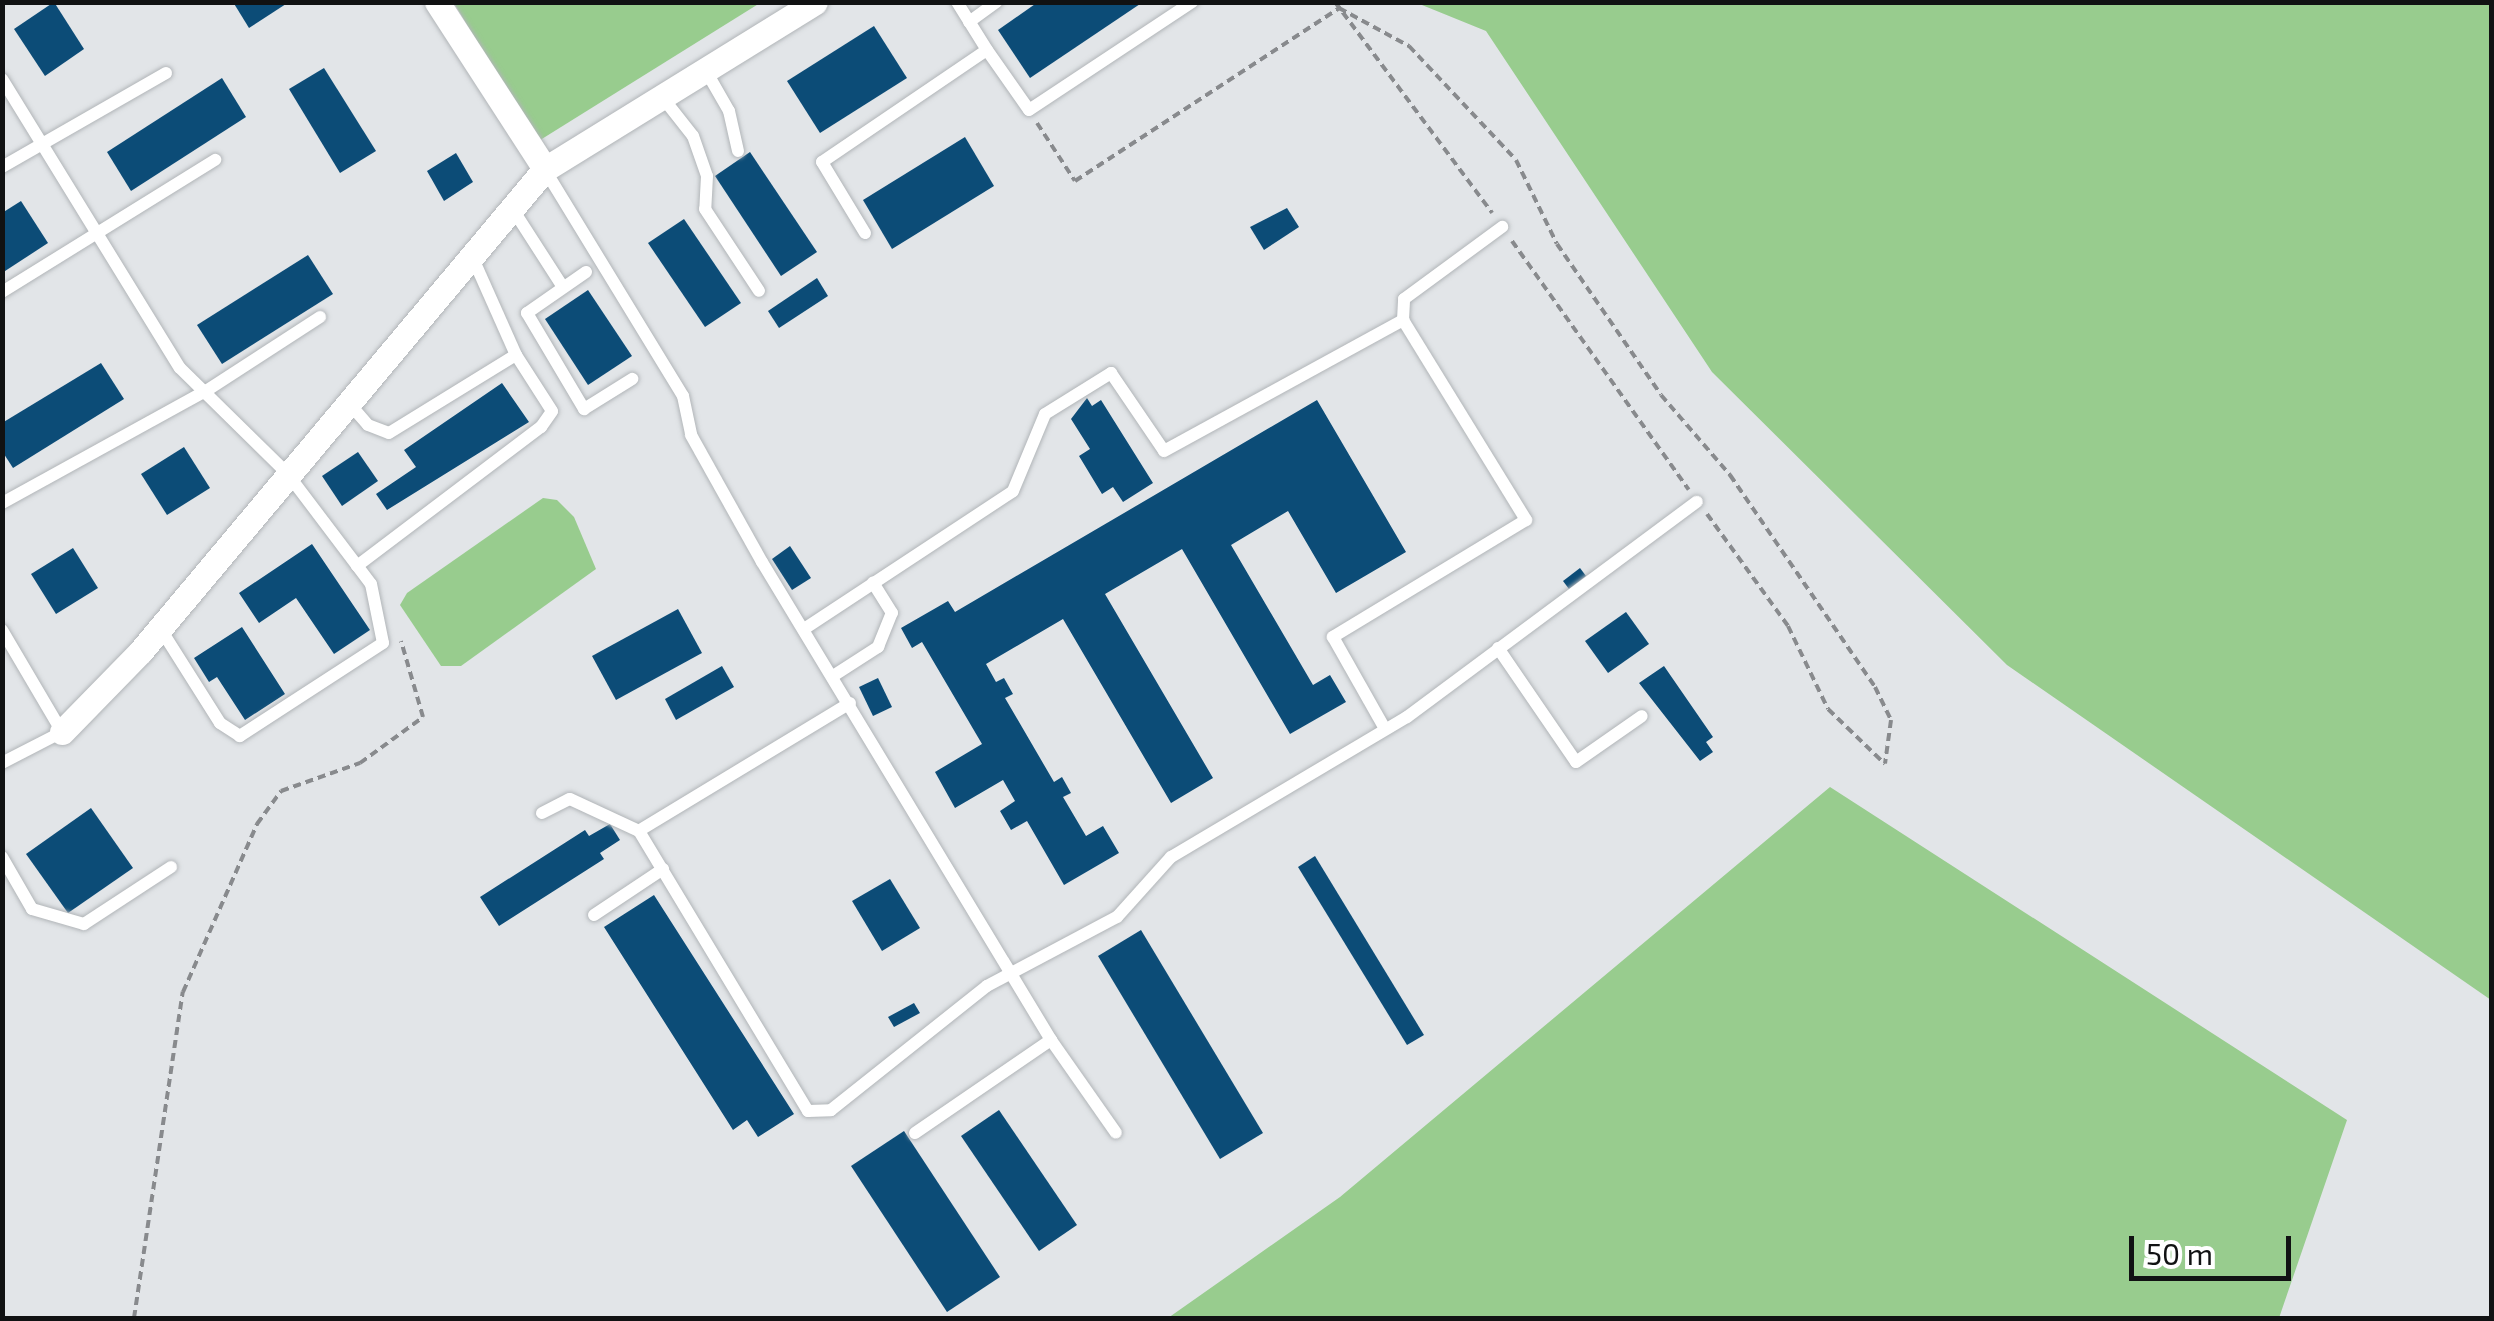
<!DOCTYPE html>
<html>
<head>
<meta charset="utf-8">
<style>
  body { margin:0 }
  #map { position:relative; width:2494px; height:1321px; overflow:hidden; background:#e2e5e8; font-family:"Exo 2",sans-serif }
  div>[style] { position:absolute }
  .green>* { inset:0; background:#98cc8e }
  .building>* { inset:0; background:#0c4c77 }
  .path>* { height:4px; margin-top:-2px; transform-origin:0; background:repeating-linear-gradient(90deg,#888a8d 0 8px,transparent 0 13px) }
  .roads { filter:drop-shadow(0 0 2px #b1b5b8) drop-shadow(0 0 2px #b1b5b8) }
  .lane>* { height:12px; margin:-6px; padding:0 6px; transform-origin:6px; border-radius:6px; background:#fff }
  .street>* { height:25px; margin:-12.5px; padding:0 12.5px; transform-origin:12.5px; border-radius:12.5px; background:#fff }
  span { translate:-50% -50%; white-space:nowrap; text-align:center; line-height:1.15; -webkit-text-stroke:10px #fff; paint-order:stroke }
  .frame { position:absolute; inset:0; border:5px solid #111213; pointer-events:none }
  .scale { position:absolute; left:2129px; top:1236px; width:162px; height:45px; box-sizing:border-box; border:5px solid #111213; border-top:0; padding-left:12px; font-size:30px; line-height:35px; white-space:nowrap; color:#111213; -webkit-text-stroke:8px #fff; paint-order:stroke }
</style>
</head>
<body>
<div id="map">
  <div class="green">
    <div style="clip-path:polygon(454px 3px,760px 3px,537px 142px)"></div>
    <div style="clip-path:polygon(1417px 3px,2491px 3px,2491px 1000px,2007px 665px,1712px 372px,1486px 31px)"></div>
    <div style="clip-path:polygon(543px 498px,557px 500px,574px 517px,596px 569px,461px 666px,441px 666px,400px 605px,407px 593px)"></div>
    <div style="clip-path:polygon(1830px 787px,2347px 1120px,2279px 1318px,1168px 1318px,1340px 1197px)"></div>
  </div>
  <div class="building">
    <div style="clip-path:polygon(54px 2px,84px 49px,45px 76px,14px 29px)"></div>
    <div style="clip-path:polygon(233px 2px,289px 2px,249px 28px)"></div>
    <div style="clip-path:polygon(1038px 2px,1143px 2px,1030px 78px,998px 30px)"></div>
    <div style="clip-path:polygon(874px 26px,907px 78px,820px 133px,787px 81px)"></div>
    <div style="clip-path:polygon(324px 68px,376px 151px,340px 173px,289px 89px)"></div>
    <div style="clip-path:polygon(222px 78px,246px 117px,131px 191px,107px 152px)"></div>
    <div style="clip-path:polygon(965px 137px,994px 186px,892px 249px,863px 200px)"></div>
    <div style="clip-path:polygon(750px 152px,817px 252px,781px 276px,715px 176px)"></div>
    <div style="clip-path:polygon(456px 153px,473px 182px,444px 201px,427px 171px)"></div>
    <div style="clip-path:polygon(21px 201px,48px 243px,2px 273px,2px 213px)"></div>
    <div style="clip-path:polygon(1287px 208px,1299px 227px,1264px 250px,1250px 227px)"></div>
    <div style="clip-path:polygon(684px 219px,741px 303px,705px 327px,648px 243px)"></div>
    <div style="clip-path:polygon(308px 255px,333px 294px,222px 364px,197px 325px)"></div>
    <div style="clip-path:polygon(817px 278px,828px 296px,779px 328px,768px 311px)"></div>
    <div style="clip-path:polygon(588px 290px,632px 356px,588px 385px,545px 319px)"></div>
    <div style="clip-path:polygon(101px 363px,124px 399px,13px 468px,2px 451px,2px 423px)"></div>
    <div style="clip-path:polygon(502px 383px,529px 422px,387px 510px,376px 494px,416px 467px,404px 450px)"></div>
    <div style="clip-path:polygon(1087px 398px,1092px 406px,1101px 400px,1153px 483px,1123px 502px,1113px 487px,1102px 494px,1079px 456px,1090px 449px,1071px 419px)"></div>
    <div style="clip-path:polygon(1317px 400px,1406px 552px,1336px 593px,1288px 511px,1231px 545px,1313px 685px,1330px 675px,1346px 702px,1290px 734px,1182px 549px,1105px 594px,1213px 778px,1171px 803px,1063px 619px,986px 664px,996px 682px,1004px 678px,1013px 694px,1005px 698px,1054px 782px,1062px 777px,1071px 793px,1063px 797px,1086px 836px,1103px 826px,1119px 853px,1064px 885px,1027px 821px,1011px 830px,1000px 811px,1015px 801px,1003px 780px,955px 808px,935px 772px,982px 744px,922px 642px,912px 648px,901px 628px,948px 601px,955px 612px)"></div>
    <div style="clip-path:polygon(184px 447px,210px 488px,167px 515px,141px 474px)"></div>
    <div style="clip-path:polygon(358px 452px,378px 481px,342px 506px,322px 476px)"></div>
    <div style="clip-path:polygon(312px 544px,370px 630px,334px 654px,296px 598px,259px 623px,239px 593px)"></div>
    <div style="clip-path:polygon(790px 546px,811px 578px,792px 590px,772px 559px)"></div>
    <div style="clip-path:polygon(73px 548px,98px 588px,56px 614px,31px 574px)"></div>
    <div style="clip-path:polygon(1580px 568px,1586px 576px,1569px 589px,1563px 581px)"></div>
    <div style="clip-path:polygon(678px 609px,702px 653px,616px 700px,592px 656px)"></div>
    <div style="clip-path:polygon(1626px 612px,1649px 644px,1608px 673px,1585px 641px)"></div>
    <div style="clip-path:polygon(242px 627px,285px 694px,245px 720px,217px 677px,209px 682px,194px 658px)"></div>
    <div style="clip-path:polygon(722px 666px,734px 687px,676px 720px,665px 699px)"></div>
    <div style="clip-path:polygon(1664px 666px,1713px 737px,1706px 742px,1713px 752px,1700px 761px,1639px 683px)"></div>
    <div style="clip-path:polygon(878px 678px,892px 707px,873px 716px,859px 687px)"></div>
    <div style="clip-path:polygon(91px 808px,133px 868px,68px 913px,26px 854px)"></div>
    <div style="clip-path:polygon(610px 824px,620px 840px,600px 853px,604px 859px,499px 926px,480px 897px,585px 830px,589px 836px)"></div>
    <div style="clip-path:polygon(1315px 856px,1424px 1035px,1407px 1045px,1298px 867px)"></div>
    <div style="clip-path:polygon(890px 879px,920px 928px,882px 951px,852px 901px)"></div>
    <div style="clip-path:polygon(654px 895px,794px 1114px,758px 1137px,747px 1120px,733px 1130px,604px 927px)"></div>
    <div style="clip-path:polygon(1141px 930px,1263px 1133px,1220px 1159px,1098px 956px)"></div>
    <div style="clip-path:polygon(914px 1003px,920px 1013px,894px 1027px,888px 1017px)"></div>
    <div style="clip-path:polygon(999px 1110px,1077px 1225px,1039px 1251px,961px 1136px)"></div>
    <div style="clip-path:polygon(904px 1131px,1000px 1277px,947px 1312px,851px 1166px)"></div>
  </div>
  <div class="path">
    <div style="left:1335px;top:2px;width:263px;rotate:53.3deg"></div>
    <div style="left:1037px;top:123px;width:69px;rotate:56.8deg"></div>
    <div style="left:1075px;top:181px;width:316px;rotate:-33.2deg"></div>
    <div style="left:1339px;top:8px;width:80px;rotate:28.5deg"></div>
    <div style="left:1409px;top:46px;width:156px;rotate:46.8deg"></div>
    <div style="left:1516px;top:160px;width:93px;rotate:64deg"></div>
    <div style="left:1557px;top:244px;width:183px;rotate:55.4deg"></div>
    <div style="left:1661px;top:395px;width:106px;rotate:49.2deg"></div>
    <div style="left:1730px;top:475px;width:257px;rotate:55.6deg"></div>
    <div style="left:1875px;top:687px;width:37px;rotate:64deg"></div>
    <div style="left:1891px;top:720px;width:44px;rotate:97.8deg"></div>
    <div style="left:1512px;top:241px;width:305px;rotate:54.6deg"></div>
    <div style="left:1707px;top:514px;width:138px;rotate:54.1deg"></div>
    <div style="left:1788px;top:626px;width:92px;rotate:64.3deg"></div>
    <div style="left:1828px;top:709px;width:79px;rotate:44deg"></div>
    <div style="left:134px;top:1318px;width:330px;rotate:-81.5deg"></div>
    <div style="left:183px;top:992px;width:184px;rotate:-66.2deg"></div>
    <div style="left:257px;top:824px;width:41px;rotate:-54deg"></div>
    <div style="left:281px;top:791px;width:84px;rotate:-19.5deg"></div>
    <div style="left:360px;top:763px;width:78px;rotate:-36.1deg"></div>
    <div style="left:423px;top:717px;width:79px;rotate:-106.1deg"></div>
  </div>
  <div class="roads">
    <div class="lane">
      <div style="left:969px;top:22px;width:34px;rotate:-36deg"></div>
      <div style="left:987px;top:50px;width:73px;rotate:55deg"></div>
      <div style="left:1029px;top:110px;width:196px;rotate:-33.5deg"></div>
      <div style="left:706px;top:71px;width:46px;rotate:60.1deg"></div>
      <div style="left:729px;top:111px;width:41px;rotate:77.3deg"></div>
      <div style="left:2px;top:79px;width:339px;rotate:58.4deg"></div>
      <div style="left:180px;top:368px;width:150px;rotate:44.5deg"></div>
      <div style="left:287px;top:473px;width:139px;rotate:52.9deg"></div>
      <div style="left:371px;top:584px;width:60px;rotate:78.5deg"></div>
      <div style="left:383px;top:643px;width:171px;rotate:147deg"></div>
      <div style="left:240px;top:736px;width:24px;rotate:-147deg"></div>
      <div style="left:220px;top:723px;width:112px;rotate:-122.3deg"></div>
      <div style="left:663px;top:98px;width:48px;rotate:51.7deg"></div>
      <div style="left:693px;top:136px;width:42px;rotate:70.7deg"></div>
      <div style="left:707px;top:176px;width:33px;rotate:93deg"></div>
      <div style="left:705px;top:209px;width:98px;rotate:56.6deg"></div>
      <div style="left:2px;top:167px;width:189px;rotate:-29.8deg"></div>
      <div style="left:545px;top:170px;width:265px;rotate:58.6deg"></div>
      <div style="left:683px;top:396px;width:40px;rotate:78deg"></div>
      <div style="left:691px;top:435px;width:145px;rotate:60.8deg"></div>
      <div style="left:762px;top:562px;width:559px;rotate:58.84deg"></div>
      <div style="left:1051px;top:1040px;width:113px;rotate:55deg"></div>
      <div style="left:512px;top:208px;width:90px;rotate:57.2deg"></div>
      <div style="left:865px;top:233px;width:83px;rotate:-121.2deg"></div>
      <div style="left:822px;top:162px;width:199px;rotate:-34.2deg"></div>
      <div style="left:987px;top:50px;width:57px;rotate:-122deg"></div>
      <div style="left:586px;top:272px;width:72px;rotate:145.2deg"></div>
      <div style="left:527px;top:313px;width:112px;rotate:59.3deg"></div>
      <div style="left:584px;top:409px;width:57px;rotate:-32deg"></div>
      <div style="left:2px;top:292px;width:251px;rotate:-31.8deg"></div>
      <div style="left:1403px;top:320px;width:21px;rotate:-87deg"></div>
      <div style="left:1404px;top:299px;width:122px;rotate:-36.3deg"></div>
      <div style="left:348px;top:402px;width:30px;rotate:49deg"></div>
      <div style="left:368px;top:425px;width:22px;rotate:21deg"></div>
      <div style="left:389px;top:433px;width:149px;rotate:-31.6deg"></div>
      <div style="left:2px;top:503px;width:233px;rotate:-28.8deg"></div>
      <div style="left:206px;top:391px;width:136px;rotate:-33deg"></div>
      <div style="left:357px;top:566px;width:231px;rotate:-37.1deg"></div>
      <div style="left:541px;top:427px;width:19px;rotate:-55deg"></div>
      <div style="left:552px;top:411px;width:67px;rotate:-122.7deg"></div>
      <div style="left:516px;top:355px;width:108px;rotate:-114deg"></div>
      <div style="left:804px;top:629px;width:250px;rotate:-33.4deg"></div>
      <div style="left:1013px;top:491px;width:83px;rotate:-67.4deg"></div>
      <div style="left:1045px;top:414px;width:78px;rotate:-31.8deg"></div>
      <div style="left:1111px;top:373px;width:94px;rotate:55.8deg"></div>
      <div style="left:1164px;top:451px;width:273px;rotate:-28.7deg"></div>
      <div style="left:1403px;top:320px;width:235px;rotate:58.4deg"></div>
      <div style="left:1526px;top:520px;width:226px;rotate:148.8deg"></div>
      <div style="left:1333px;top:637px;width:103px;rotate:60.5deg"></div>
      <div style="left:2px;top:630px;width:118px;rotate:59.5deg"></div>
      <div style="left:62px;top:732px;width:68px;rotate:152.7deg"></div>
      <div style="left:1498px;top:648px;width:138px;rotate:55.6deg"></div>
      <div style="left:1576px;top:762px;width:80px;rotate:-34.9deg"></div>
      <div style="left:833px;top:676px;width:54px;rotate:-32.8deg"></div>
      <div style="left:878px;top:647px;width:37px;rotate:-68deg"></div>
      <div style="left:892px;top:613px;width:36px;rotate:-122deg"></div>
      <div style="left:850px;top:703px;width:247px;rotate:148.8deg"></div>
      <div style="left:639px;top:831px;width:327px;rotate:58.9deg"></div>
      <div style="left:808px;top:1111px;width:23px;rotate:-2deg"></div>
      <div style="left:831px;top:1110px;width:199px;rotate:-38.5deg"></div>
      <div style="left:987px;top:986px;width:147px;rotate:-28deg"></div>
      <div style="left:1117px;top:917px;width:81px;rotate:-48deg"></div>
      <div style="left:1171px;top:857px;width:274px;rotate:-30.7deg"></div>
      <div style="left:1407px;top:717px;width:361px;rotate:-36.6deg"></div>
      <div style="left:542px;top:813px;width:31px;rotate:-27deg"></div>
      <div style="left:570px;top:799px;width:76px;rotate:24.9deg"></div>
      <div style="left:2px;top:857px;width:60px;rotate:60deg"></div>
      <div style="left:32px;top:909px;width:54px;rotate:16.1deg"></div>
      <div style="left:84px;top:924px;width:104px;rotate:-33.2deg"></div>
      <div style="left:594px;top:915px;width:83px;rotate:-33.7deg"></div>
      <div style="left:915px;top:1133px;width:165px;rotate:-34.4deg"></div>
    </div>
    <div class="street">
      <div style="left:437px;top:2px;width:199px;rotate:57.1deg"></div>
      <div style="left:62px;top:732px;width:113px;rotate:-45.7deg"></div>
      <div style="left:141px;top:651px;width:629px;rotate:-50.03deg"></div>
      <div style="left:545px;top:169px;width:317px;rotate:-31.7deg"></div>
    </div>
  </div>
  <div class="frame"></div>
  <div class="scale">50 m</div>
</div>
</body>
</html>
